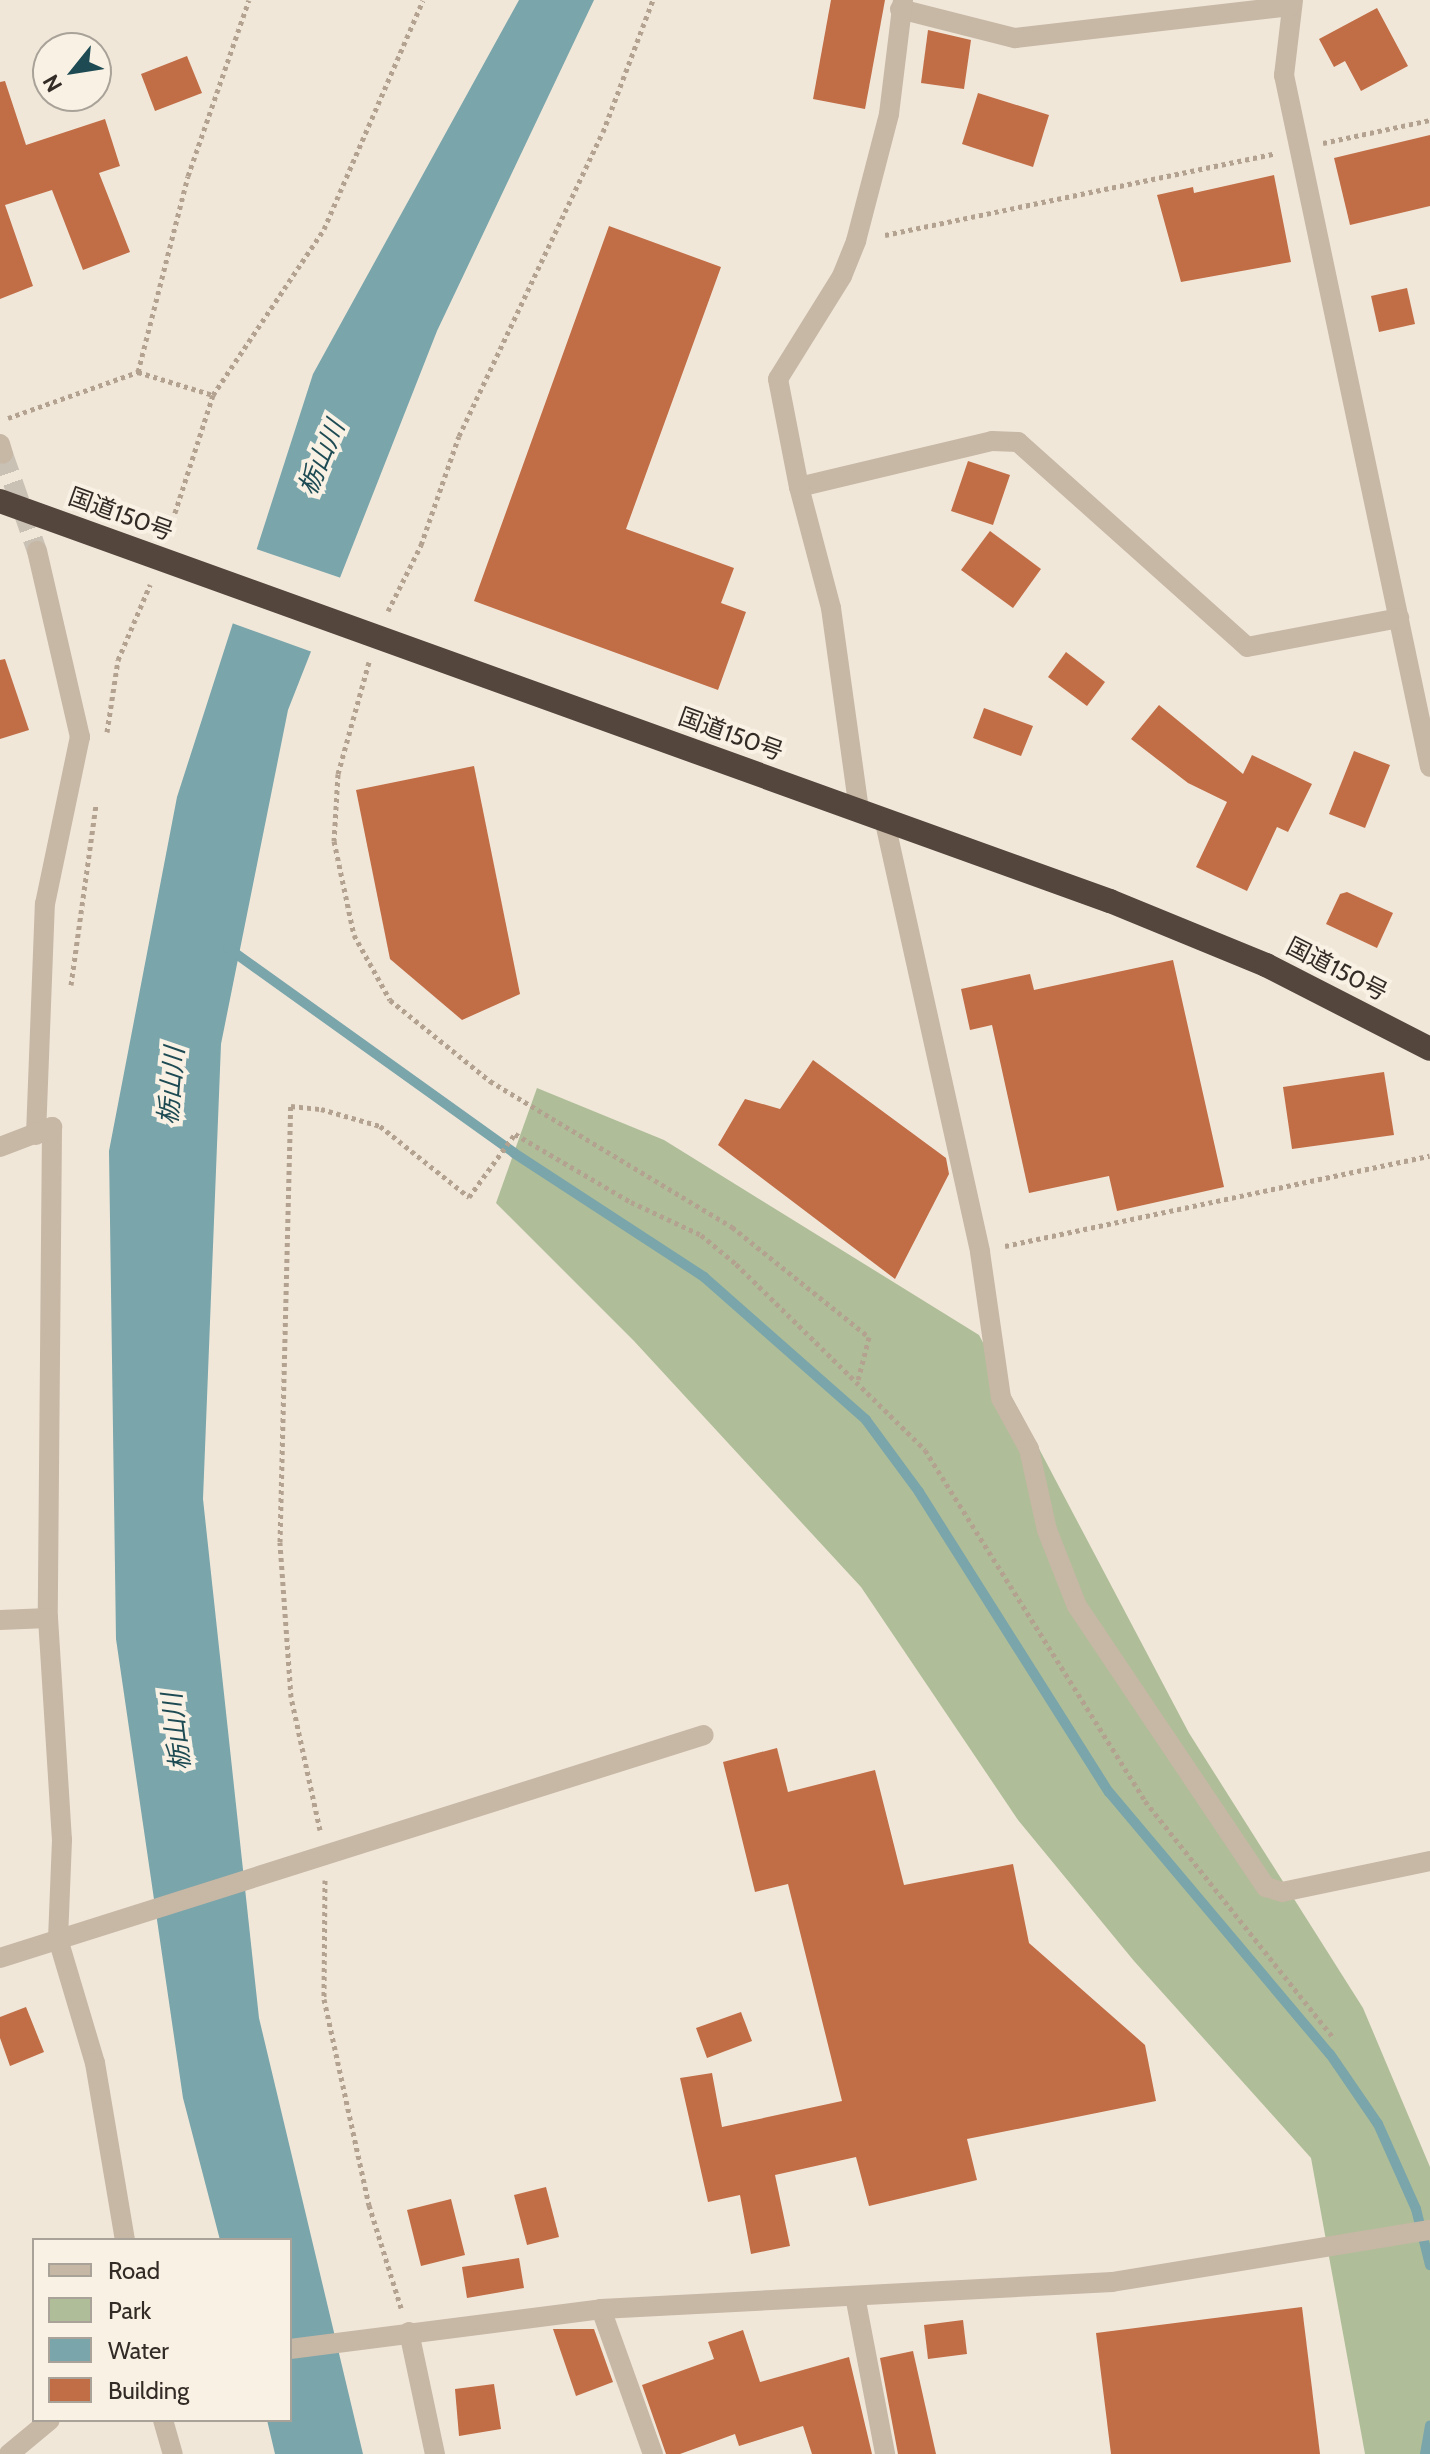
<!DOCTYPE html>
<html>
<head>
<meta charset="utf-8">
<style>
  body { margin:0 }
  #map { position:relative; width:1430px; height:2454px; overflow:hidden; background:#f0e7d9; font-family:Cabin,"Noto Sans JP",sans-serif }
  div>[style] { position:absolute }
  .green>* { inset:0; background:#afbe99 }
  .water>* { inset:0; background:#79a5ab }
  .pier>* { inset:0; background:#f0e7d9 }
  .stream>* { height:10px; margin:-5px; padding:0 5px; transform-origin:5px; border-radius:5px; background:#79a5ab }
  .building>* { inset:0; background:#c16d46 }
  .minor-tunnel>* { height:20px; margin-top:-10px; transform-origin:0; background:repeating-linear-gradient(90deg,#cac1b5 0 20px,transparent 0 30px) }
  .path>* { height:5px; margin-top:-2.5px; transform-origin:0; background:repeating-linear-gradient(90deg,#b3a290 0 4px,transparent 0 8px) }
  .minor>* { height:20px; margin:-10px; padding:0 10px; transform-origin:10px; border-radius:10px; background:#c7b7a5 }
  .highway>* { height:24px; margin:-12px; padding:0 12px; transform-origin:12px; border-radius:12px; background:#54463d }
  span { translate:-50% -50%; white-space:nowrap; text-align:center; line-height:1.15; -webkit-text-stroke:8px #f8f1e4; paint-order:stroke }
  .street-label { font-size:24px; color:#332b26 }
  .water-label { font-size:26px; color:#1e4b53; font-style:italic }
  .legend { position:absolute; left:32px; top:2238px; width:260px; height:184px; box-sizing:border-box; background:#f8f1e4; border:2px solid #a9a298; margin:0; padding:10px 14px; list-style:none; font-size:24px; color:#332b26 }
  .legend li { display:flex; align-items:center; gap:16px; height:40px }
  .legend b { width:40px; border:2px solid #a9a298 }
  .north { position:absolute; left:32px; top:32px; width:80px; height:80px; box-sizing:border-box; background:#f8f1e4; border:2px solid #a9a298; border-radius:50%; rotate:240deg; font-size:22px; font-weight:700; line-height:32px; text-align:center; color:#332b26 }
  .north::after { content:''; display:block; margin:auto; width:28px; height:36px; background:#1e4b53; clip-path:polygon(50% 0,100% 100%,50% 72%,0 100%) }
</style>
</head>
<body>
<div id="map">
  <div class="green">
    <div style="clip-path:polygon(537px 1088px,664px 1140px,979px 1335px,1189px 1733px,1363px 2008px,1430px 2167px,1430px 2454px,1365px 2454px,1311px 2158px,1134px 1961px,1018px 1820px,861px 1587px,634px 1341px,496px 1203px)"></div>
  </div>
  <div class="water">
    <div style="clip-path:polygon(519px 0,594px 0,437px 331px,288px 710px,221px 1044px,203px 1499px,259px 2018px,363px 2454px,275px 2454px,267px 2420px,290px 2420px,290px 2240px,220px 2240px,183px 2098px,116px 1639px,109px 1151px,177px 797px,313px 374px)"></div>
  </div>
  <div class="pier">
    <div style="clip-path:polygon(253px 548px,344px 579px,315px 653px,229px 622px)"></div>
  </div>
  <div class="stream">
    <div style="left:228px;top:948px;width:352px;rotate:35.6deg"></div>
    <div style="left:514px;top:1153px;width:227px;rotate:33.1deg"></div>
    <div style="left:704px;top:1277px;width:216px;rotate:41.4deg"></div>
    <div style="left:866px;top:1420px;width:89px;rotate:53.6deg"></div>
    <div style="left:919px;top:1492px;width:355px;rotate:57.7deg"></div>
    <div style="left:1109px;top:1792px;width:343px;rotate:49.9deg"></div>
    <div style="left:1330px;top:2054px;width:85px;rotate:55.6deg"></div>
    <div style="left:1378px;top:2124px;width:93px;rotate:65.9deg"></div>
    <div style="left:1416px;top:2209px;width:58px;rotate:76deg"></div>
    <div style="left:1425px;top:2454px;width:29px;rotate:-80deg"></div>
  </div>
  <div class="building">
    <div style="clip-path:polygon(831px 0,885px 0,865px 109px,813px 99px)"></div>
    <div style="clip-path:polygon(1377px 8px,1408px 66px,1361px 91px,1345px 61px,1334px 67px,1319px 39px)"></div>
    <div style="clip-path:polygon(928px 30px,971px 40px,964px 89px,921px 83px)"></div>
    <div style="clip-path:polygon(187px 56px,202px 93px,155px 111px,141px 74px)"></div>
    <div style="clip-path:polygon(5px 81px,26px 145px,105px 119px,120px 166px,99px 173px,130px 252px,83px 270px,52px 190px,5px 205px,33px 286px,0 299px,0 82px)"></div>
    <div style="clip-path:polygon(978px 93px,1049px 115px,1033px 167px,962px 144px)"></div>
    <div style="clip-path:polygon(1430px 135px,1430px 206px,1350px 225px,1334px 158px)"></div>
    <div style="clip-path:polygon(1274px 175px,1291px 262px,1181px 282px,1157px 195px,1193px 187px,1194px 193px)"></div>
    <div style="clip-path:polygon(609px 226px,721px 267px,626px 529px,734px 568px,721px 603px,746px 612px,718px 690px,474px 601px)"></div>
    <div style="clip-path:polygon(1407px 288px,1415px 324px,1379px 332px,1371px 296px)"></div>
    <div style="clip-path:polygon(968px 461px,1010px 475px,993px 525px,951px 511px)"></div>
    <div style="clip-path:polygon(990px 531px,1041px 569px,1013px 608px,961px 570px)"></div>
    <div style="clip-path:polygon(1066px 652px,1105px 682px,1087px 706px,1048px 677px)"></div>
    <div style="clip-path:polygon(5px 659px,29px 730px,0 739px,0 660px)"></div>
    <div style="clip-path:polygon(1159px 705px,1243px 774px,1252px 755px,1312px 784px,1288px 832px,1277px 827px,1247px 891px,1196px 867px,1227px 802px,1188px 783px,1131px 739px)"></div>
    <div style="clip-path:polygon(984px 708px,1033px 726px,1021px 756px,973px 738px)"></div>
    <div style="clip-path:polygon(1354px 751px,1390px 765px,1365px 828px,1329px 814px)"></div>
    <div style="clip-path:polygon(474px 766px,520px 994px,462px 1020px,390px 959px,356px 790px)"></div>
    <div style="clip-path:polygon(1347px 892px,1393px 913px,1377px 948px,1326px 924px,1340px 894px)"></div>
    <div style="clip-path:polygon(1173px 960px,1224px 1187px,1117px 1211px,1109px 1176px,1029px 1193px,992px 1025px,970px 1030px,961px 989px,1030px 974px,1034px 990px)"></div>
    <div style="clip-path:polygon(813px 1060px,946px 1158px,949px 1174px,895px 1279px,718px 1145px,745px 1099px,780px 1109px)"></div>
    <div style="clip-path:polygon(1384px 1072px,1394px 1135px,1292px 1149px,1283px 1087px)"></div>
    <div style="clip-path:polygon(777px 1748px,788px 1792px,875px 1770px,904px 1885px,1013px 1864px,1029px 1943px,1145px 2045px,1156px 2101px,967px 2139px,977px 2180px,869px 2206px,856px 2157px,775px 2175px,790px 2246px,751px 2254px,740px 2195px,708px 2202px,680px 2078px,712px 2073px,722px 2127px,842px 2101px,788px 1884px,755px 1892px,723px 1762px)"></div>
    <div style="clip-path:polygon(26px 2007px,44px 2052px,10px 2066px,0 2038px,0 2017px)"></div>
    <div style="clip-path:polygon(741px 2012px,752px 2041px,707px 2058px,696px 2028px)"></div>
    <div style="clip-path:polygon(546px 2187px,559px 2237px,527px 2245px,514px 2195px)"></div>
    <div style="clip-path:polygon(451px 2199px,465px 2255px,421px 2266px,407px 2210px)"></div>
    <div style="clip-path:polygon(519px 2258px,524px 2288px,467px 2298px,462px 2267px)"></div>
    <div style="clip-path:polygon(1302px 2307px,1320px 2454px,1111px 2454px,1096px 2333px)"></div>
    <div style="clip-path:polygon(963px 2320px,967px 2354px,928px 2359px,924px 2325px)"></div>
    <div style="clip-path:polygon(553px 2329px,594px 2329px,613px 2382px,576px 2396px)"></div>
    <div style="clip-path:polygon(743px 2330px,760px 2382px,849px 2357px,872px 2454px,812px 2454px,803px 2426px,739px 2446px,735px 2434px,680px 2454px,666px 2454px,642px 2385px,714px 2359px,708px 2342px)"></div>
    <div style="clip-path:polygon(913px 2351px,936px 2454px,898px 2454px,880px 2358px)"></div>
    <div style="clip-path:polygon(494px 2384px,501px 2429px,459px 2436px,455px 2389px)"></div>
  </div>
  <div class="minor-tunnel">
    <div style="left:3px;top:454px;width:103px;rotate:70.7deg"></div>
  </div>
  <div class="path">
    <div style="left:1323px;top:143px;width:109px;rotate:-12.1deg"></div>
    <div style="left:885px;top:235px;width:397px;rotate:-11.8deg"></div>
    <div style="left:138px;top:372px;width:202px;rotate:-75.7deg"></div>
    <div style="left:188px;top:176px;width:186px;rotate:-70.9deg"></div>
    <div style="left:213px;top:395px;width:200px;rotate:-56.2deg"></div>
    <div style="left:324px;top:229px;width:249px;rotate:-66.6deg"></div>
    <div style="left:8px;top:418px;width:138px;rotate:-19.5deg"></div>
    <div style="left:138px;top:372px;width:78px;rotate:17deg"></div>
    <div style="left:213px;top:395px;width:146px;rotate:107.9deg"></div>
    <div style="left:388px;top:611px;width:74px;rotate:-63.4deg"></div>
    <div style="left:421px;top:545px;width:115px;rotate:-70.8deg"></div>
    <div style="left:459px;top:436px;width:336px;rotate:-64.7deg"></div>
    <div style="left:603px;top:132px;width:141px;rotate:-69.3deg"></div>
    <div style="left:369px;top:662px;width:116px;rotate:105.5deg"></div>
    <div style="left:338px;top:774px;width:67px;rotate:93.4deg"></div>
    <div style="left:334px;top:841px;width:96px;rotate:78deg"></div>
    <div style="left:354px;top:935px;width:74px;rotate:61deg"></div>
    <div style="left:390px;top:1000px;width:129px;rotate:39deg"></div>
    <div style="left:490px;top:1081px;width:283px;rotate:31.1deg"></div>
    <div style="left:732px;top:1227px;width:176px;rotate:38.8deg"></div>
    <div style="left:869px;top:1337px;width:44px;rotate:104.3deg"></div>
    <div style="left:107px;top:732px;width:73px;rotate:-81.3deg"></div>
    <div style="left:118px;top:660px;width:82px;rotate:-66.9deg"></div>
    <div style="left:71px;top:985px;width:182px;rotate:-82.1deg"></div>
    <div style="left:1005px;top:1246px;width:434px;rotate:-12deg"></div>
    <div style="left:320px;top:1830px;width:136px;rotate:-102.3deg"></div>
    <div style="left:291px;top:1697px;width:155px;rotate:-94.1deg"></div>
    <div style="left:280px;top:1542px;width:436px;rotate:-88.6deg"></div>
    <div style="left:291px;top:1106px;width:30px;rotate:6deg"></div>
    <div style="left:321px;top:1109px;width:61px;rotate:16.1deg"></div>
    <div style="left:380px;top:1126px;width:114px;rotate:38.6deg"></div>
    <div style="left:469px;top:1197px;width:78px;rotate:-53.9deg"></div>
    <div style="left:515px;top:1134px;width:134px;rotate:30.4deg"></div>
    <div style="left:631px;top:1202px;width:77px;rotate:25.2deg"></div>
    <div style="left:701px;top:1235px;width:45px;rotate:39.6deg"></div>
    <div style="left:736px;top:1264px;width:265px;rotate:44.5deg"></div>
    <div style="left:925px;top:1450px;width:414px;rotate:57.9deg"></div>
    <div style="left:1145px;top:1801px;width:304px;rotate:51.5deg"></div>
    <div style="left:325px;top:1880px;width:119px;rotate:90.5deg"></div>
    <div style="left:324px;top:1999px;width:211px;rotate:77.7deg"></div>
    <div style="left:369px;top:2205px;width:108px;rotate:72.7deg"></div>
  </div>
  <div class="minor">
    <div style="left:1293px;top:0;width:76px;rotate:96.8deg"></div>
    <div style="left:1284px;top:75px;width:707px;rotate:78.09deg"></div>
    <div style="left:900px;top:9px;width:119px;rotate:14.2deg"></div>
    <div style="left:1015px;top:38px;width:278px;rotate:-6.6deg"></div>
    <div style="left:0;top:444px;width:10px;rotate:73deg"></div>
    <div style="left:799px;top:487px;width:198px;rotate:-13.4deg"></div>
    <div style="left:992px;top:441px;width:26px;rotate:2deg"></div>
    <div style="left:1018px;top:442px;width:307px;rotate:41.8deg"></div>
    <div style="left:1247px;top:647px;width:155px;rotate:-10.8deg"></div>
    <div style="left:859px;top:810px;width:204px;rotate:-97.9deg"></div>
    <div style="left:831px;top:608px;width:125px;rotate:-104.8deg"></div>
    <div style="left:799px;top:487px;width:110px;rotate:-101deg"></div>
    <div style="left:778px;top:379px;width:121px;rotate:-58.1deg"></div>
    <div style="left:842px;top:276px;width:38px;rotate:-68deg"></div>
    <div style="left:856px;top:241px;width:131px;rotate:-75.4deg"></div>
    <div style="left:889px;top:114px;width:115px;rotate:-83deg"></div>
    <div style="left:884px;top:818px;width:444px;rotate:77.5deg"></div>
    <div style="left:980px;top:1252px;width:148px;rotate:81.8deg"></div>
    <div style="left:1001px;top:1398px;width:58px;rotate:61.2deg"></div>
    <div style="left:1029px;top:1449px;width:83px;rotate:77.5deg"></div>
    <div style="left:1047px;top:1530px;width:82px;rotate:68.5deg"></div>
    <div style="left:1077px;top:1606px;width:339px;rotate:56.1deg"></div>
    <div style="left:1266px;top:1887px;width:17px;rotate:17deg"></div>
    <div style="left:1282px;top:1892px;width:151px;rotate:-11.8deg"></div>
    <div style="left:36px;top:1135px;width:231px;rotate:-87.8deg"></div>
    <div style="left:45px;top:904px;width:171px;rotate:-78.2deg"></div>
    <div style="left:80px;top:737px;width:191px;rotate:-103deg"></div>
    <div style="left:0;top:1147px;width:56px;rotate:-21deg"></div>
    <div style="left:52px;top:1127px;width:491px;rotate:90.5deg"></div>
    <div style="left:48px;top:1618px;width:222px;rotate:86.4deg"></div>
    <div style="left:62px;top:1840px;width:99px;rotate:92.3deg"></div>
    <div style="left:58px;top:1939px;width:129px;rotate:73.4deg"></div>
    <div style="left:95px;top:2063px;width:180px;rotate:80.4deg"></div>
    <div style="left:0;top:1620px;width:48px;rotate:-2.4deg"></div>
    <div style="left:0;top:1958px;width:738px;rotate:-17.58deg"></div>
    <div style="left:855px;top:2296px;width:161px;rotate:79.2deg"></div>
    <div style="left:601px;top:2309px;width:154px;rotate:70.3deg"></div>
    <div style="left:409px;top:2332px;width:125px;rotate:78deg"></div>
    <div style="left:290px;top:2349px;width:314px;rotate:-7.3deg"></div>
    <div style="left:601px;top:2309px;width:512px;rotate:-3.02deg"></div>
    <div style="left:1112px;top:2282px;width:322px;rotate:-9.3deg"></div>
    <div style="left:163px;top:2420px;width:35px;rotate:74deg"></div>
    <div style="left:9px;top:2454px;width:53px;rotate:-39.7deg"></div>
  </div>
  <div class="highway">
    <div style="left:0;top:501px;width:1180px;rotate:19.82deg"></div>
    <div style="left:1110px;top:901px;width:169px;rotate:22.3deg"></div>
    <div style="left:1266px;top:965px;width:184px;rotate:27.1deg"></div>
  </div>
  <div class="street-label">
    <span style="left:121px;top:514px;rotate:20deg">国道150号</span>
    <span style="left:731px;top:734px;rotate:20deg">国道150号</span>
    <span style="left:1337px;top:969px;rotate:27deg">国道150号</span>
  </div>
  <div class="water-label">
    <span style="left:322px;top:458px;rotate:-67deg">栃山川</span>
    <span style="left:172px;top:1086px;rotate:-85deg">栃山川</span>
    <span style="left:177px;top:1732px;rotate:-97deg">栃山川</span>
  </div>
  <ul class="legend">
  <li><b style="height:10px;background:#c7b7a5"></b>Road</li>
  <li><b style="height:22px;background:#afbe99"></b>Park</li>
  <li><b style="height:22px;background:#79a5ab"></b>Water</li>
  <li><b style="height:22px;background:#c16d46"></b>Building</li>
  </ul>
  <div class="north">N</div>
</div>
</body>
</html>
